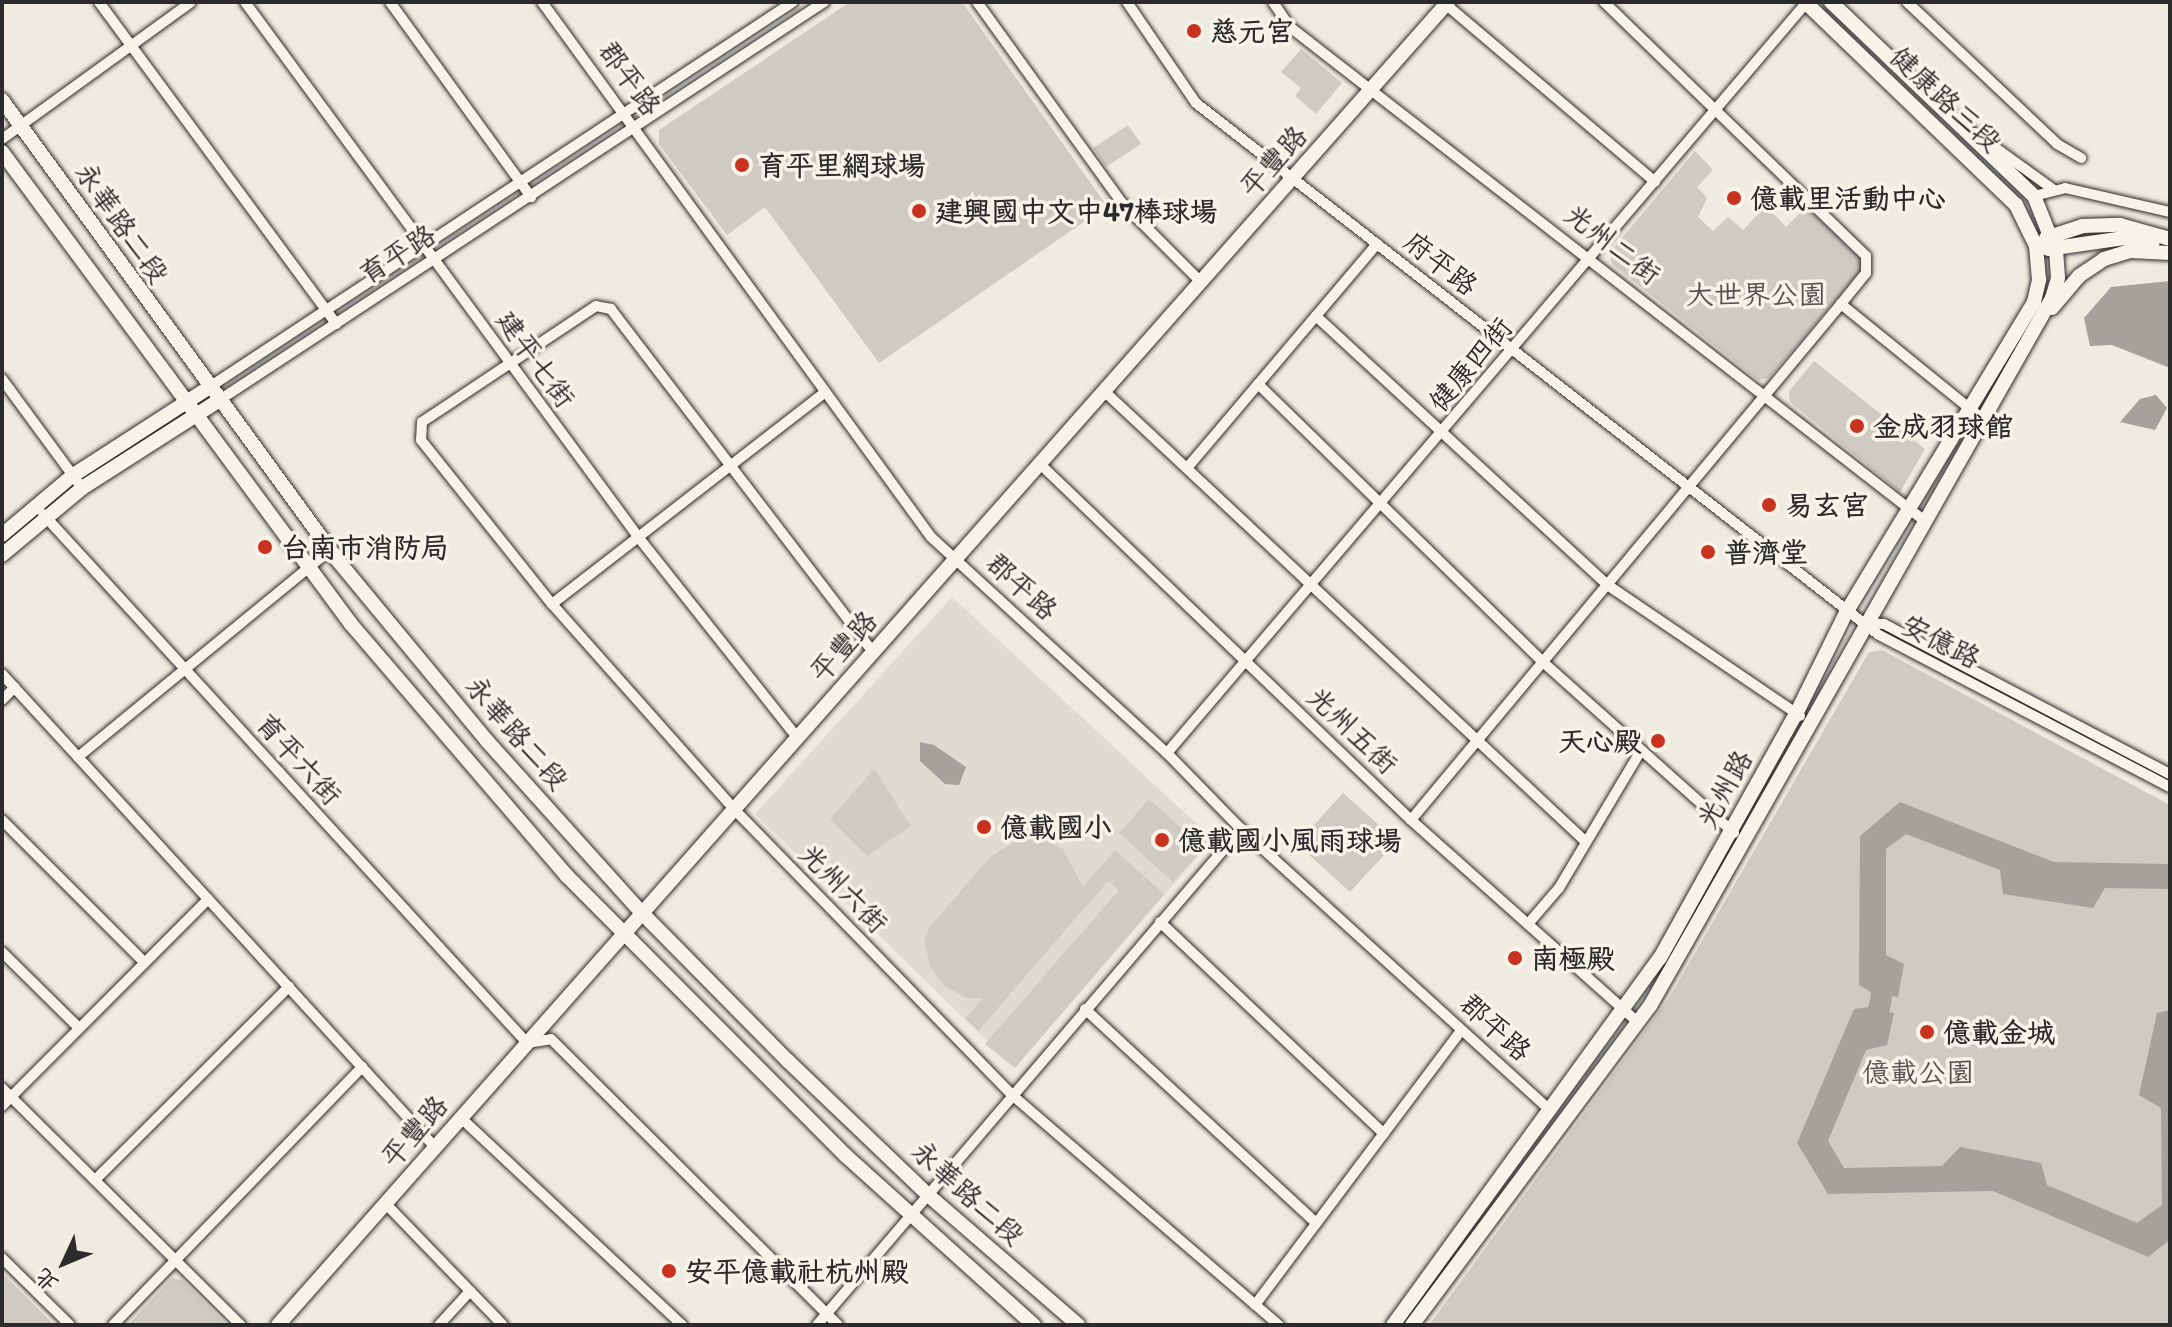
<!DOCTYPE html>
<html>
<head>
<meta charset="utf-8">
<style>
  body { margin:0 }
  #map { position:relative; width:2172px; height:1327px; overflow:hidden; background:#efebe0; font-family:Itim,"LXGW WenKai TC",sans-serif }
  div>[style] { position:absolute }
  .built>* { inset:0; background:#dedbd1 }
  .green>* { inset:0; background:#cfcbc2 }
  .water>* { inset:0; background:#a4a29a }
  .roads { filter:drop-shadow(0 0 2px #2b2b2b) drop-shadow(0 0 2px #2b2b2b) }
  .street>* { height:10px; margin:-5px; padding:0 5px; transform-origin:5px; border-radius:5px; background:#f7f3e8 }
  .secondary>* { height:14px; margin:-7px; padding:0 7px; transform-origin:7px; border-radius:7px; background:#f7f3e8 }
  .dots>* { width:22px; height:22px; translate:-50% -50%; box-sizing:border-box; border:4px solid #f7f3e8; border-radius:50% }
  span { translate:-50% -50%; white-space:nowrap; text-align:center; line-height:1.15; -webkit-text-stroke:7px #f7f3e8; paint-order:stroke }
  .poi-label { font-size:28px; color:#2b2b2b; font-weight:700 }
  .left { translate:0 -50%; text-align:left }
  .right { translate:-100% -50%; text-align:right }
  .street-label { font-size:28px; color:#2b2b2b }
  .park-label { font-size:28px; color:#545351 }
  .frame { position:absolute; inset:0; border:4px solid #2b2b2b; pointer-events:none }
  .north { position:absolute; left:24px; top:1223px; width:80px; height:80px; -webkit-text-stroke:6px #f7f3e8; paint-order:stroke; rotate:226deg; font-size:22px; font-weight:700; line-height:32px; text-align:center; color:#2b2b2b }
  .north::after { content:''; display:block; margin:auto; width:28px; height:36px; background:#2b2b2b; clip-path:polygon(50% 0,100% 100%,50% 72%,0 100%) }
</style>
</head>
<body>
<div id="map">
  <div class="built">
    <div style="clip-path:polygon(952px 597px,1213px 839px,1015px 1068px,755px 814px)"></div>
  </div>
  <div class="green">
    <div style="clip-path:polygon(850px 2px,962px 2px,1107px 206px,879px 363px,765px 207px,727px 235px,659px 144px,659px 130px)"></div>
    <div style="clip-path:polygon(1301px 49px,1342px 83px,1316px 114px,1295px 96px,1301px 88px,1281px 72px)"></div>
    <div style="clip-path:polygon(1128px 125px,1141px 144px,1106px 167px,1093px 148px)"></div>
    <div style="clip-path:polygon(1695px 151px,1713px 170px,1697px 187px,1707px 198px,1698px 217px,1713px 231px,1728px 217px,1743px 230px,1766px 206px,1786px 227px,1806px 207px,1861px 259px,1861px 270px,1769px 378px,1758px 380px,1612px 264px,1610px 252px)"></div>
    <div style="clip-path:polygon(1814px 361px,1925px 449px,1900px 492px,1790px 402px,1789px 391px)"></div>
    <div style="clip-path:polygon(1882px 650px,2170px 805px,2170px 1325px,1429px 1325px,1669px 998px,1869px 652px)"></div>
    <div style="clip-path:polygon(874px 769px,911px 826px,867px 856px,830px 819px)"></div>
    <div style="clip-path:polygon(1343px 793px,1397px 841px,1350px 892px,1297px 844px)"></div>
    <div style="clip-path:polygon(1149px 799px,1204px 848px,1173px 882px,1119px 833px)"></div>
    <div style="clip-path:polygon(1023px 837px,1037px 837px,1063px 849px,1083px 887px,1115px 850px,1164px 894px,1015px 1068px,985px 1044px,1119px 890px,1108px 881px,978px 1031px,965px 1019px,983px 998px,966px 998px,944px 985px,930px 966px,924px 941px,929px 928px,990px 857px)"></div>
    <div style="clip-path:polygon(2px 1273px,54px 1325px,2px 1325px)"></div>
    <div style="clip-path:polygon(172px 1278px,182px 1280px,227px 1325px,128px 1325px)"></div>
  </div>
  <div class="water">
    <div style="clip-path:polygon(2170px 281px,2170px 368px,2112px 345px,2090px 346px,2084px 318px,2111px 287px)"></div>
    <div style="clip-path:polygon(2156px 395px,2167px 408px,2155px 430px,2120px 422px,2140px 399px)"></div>
    <div style="clip-path:polygon(920px 742px,934px 745px,966px 767px,959px 785px,945px 784px,920px 761px)"></div>
    <div style="clip-path:polygon(1900px 802px,2054px 862px,2170px 864px,2170px 889px,2105px 888px,2093px 908px,2003px 894px,2000px 870px,1906px 834px,1886px 849px,1886px 955px,1904px 964px,1898px 997px,1892px 996px,1891px 1004px,1889px 1012px,1894px 1013px,1887px 1045px,1866px 1050px,1828px 1141px,1844px 1168px,1942px 1166px,1960px 1147px,2041px 1163px,2047px 1185px,2137px 1223px,2162px 1205px,2161px 1108px,2139px 1095px,2157px 1013px,2170px 1010px,2170px 1240px,2148px 1257px,1993px 1191px,1828px 1194px,1797px 1143px,1854px 1009px,1868px 1007px,1870px 1000px,1871px 992px,1859px 985px,1860px 836px)"></div>
  </div>
  <div class="roads">
    <div class="street">
      <div style="left:99px;top:2px;width:400px;rotate:53.6deg"></div>
      <div style="left:245px;top:2px;width:665px;rotate:53.68deg"></div>
      <div style="left:639px;top:538px;width:254px;rotate:51.6deg"></div>
      <div style="left:390px;top:2px;width:241px;rotate:54.1deg"></div>
      <div style="left:542px;top:2px;width:661px;rotate:53.98deg"></div>
      <div style="left:931px;top:537px;width:320px;rotate:42.5deg"></div>
      <div style="left:1167px;top:753px;width:106px;rotate:45.8deg"></div>
      <div style="left:1241px;top:829px;width:419px;rotate:42.3deg"></div>
      <div style="left:977px;top:2px;width:248px;rotate:54.2deg"></div>
      <div style="left:1122px;top:203px;width:112px;rotate:45deg"></div>
      <div style="left:1127px;top:2px;width:122px;rotate:55.7deg"></div>
      <div style="left:1196px;top:103px;width:866px;rotate:37.92deg"></div>
      <div style="left:1879px;top:635px;width:328px;rotate:27.6deg"></div>
      <div style="left:1273px;top:2px;width:30px;rotate:56deg"></div>
      <div style="left:1290px;top:27px;width:806px;rotate:37.89deg"></div>
      <div style="left:1443px;top:2px;width:278px;rotate:40.3deg"></div>
      <div style="left:1604px;top:2px;width:365px;rotate:44.1deg"></div>
      <div style="left:1866px;top:256px;width:17px;rotate:90deg"></div>
      <div style="left:1866px;top:273px;width:40px;rotate:129deg"></div>
      <div style="left:1841px;top:304px;width:186px;rotate:39.1deg"></div>
      <div style="left:1907px;top:2px;width:207px;rotate:43.4deg"></div>
      <div style="left:2057px;top:144px;width:28px;rotate:30deg"></div>
      <div style="left:1975px;top:133px;width:97px;rotate:35.8deg"></div>
      <div style="left:2px;top:139px;width:233px;rotate:-35.9deg"></div>
      <div style="left:2034px;top:196px;width:32px;rotate:-14deg"></div>
      <div style="left:2065px;top:188px;width:108px;rotate:12.9deg"></div>
      <div style="left:1316px;top:316px;width:398px;rotate:42.7deg"></div>
      <div style="left:1609px;top:586px;width:231px;rotate:34.2deg"></div>
      <div style="left:2px;top:379px;width:135px;rotate:53.7deg"></div>
      <div style="left:1258px;top:384px;width:400px;rotate:44.3deg"></div>
      <div style="left:1544px;top:663px;width:255px;rotate:41.8deg"></div>
      <div style="left:208px;top:388px;width:701px;rotate:-33.42deg"></div>
      <div style="left:1104px;top:391px;width:660px;rotate:43.1deg"></div>
      <div style="left:218px;top:401px;width:726px;rotate:-33.36deg"></div>
      <div style="left:1040px;top:464px;width:514px;rotate:43.82deg"></div>
      <div style="left:1411px;top:820px;width:305px;rotate:41.7deg"></div>
      <div style="left:1187px;top:468px;width:294px;rotate:-49.7deg"></div>
      <div style="left:43px;top:514px;width:717px;rotate:47.54deg"></div>
      <div style="left:527px;top:1043px;width:24px;rotate:-9deg"></div>
      <div style="left:551px;top:1039px;width:405px;rotate:44.9deg"></div>
      <div style="left:552px;top:604px;width:346px;rotate:-37.8deg"></div>
      <div style="left:1868px;top:623px;width:16px;rotate:4deg"></div>
      <div style="left:1884px;top:624px;width:323px;rotate:27.7deg"></div>
      <div style="left:873px;top:652px;width:432px;rotate:-127.4deg"></div>
      <div style="left:611px;top:309px;width:15px;rotate:-169deg"></div>
      <div style="left:596px;top:306px;width:209px;rotate:146.3deg"></div>
      <div style="left:422px;top:422px;width:18px;rotate:93deg"></div>
      <div style="left:421px;top:440px;width:210px;rotate:51.4deg"></div>
      <div style="left:552px;top:604px;width:274px;rotate:48.4deg"></div>
      <div style="left:734px;top:809px;width:397px;rotate:45.8deg"></div>
      <div style="left:1011px;top:1094px;width:354px;rotate:40.8deg"></div>
      <div style="left:2px;top:674px;width:641px;rotate:47.53deg"></div>
      <div style="left:2px;top:700px;width:18px;rotate:-45deg"></div>
      <div style="left:1167px;top:753px;width:987px;rotate:-49.56deg"></div>
      <div style="left:78px;top:757px;width:326px;rotate:-39.4deg"></div>
      <div style="left:2px;top:820px;width:201px;rotate:45deg"></div>
      <div style="left:1411px;top:820px;width:672px;rotate:-50.19deg"></div>
      <div style="left:1160px;top:922px;width:308px;rotate:43.4deg"></div>
      <div style="left:1528px;top:924px;width:48px;rotate:-49.3deg"></div>
      <div style="left:1559px;top:888px;width:158px;rotate:-59.2deg"></div>
      <div style="left:2px;top:952px;width:108px;rotate:44.6deg"></div>
      <div style="left:1085px;top:1009px;width:315px;rotate:42.8deg"></div>
      <div style="left:2px;top:1088px;width:337px;rotate:44.8deg"></div>
      <div style="left:2px;top:1106px;width:292px;rotate:-45.1deg"></div>
      <div style="left:461px;top:1118px;width:303px;rotate:43.1deg"></div>
      <div style="left:95px;top:1180px;width:274px;rotate:-44.9deg"></div>
      <div style="left:385px;top:1203px;width:170px;rotate:46deg"></div>
      <div style="left:2px;top:1258px;width:95px;rotate:44.6deg"></div>
      <div style="left:1255px;top:1305px;width:343px;rotate:-53.1deg"></div>
      <div style="left:113px;top:1325px;width:359px;rotate:-46deg"></div>
      <div style="left:439px;top:1325px;width:46px;rotate:-47.6deg"></div>
      <div style="left:817px;top:1325px;width:653px;rotate:-49.47deg"></div>
    </div>
    <div class="secondary">
      <div style="left:2px;top:100px;width:572px;rotate:53.89deg"></div>
      <div style="left:339px;top:562px;width:232px;rotate:50.4deg"></div>
      <div style="left:487px;top:741px;width:230px;rotate:48deg"></div>
      <div style="left:641px;top:912px;width:209px;rotate:45.4deg"></div>
      <div style="left:788px;top:1061px;width:192px;rotate:43.7deg"></div>
      <div style="left:927px;top:1194px;width:200px;rotate:40.9deg"></div>
      <div style="left:2px;top:152px;width:587px;rotate:53.52deg"></div>
      <div style="left:351px;top:624px;width:332px;rotate:49.4deg"></div>
      <div style="left:567px;top:876px;width:394px;rotate:45.1deg"></div>
      <div style="left:845px;top:1155px;width:254px;rotate:42deg"></div>
      <div style="left:2046px;top:238px;width:38px;rotate:-18deg"></div>
      <div style="left:2082px;top:226px;width:38px;rotate:-2deg"></div>
      <div style="left:2120px;top:225px;width:52px;rotate:15.6deg"></div>
      <div style="left:2048px;top:249px;width:77px;rotate:-8.2deg"></div>
      <div style="left:2124px;top:238px;width:29px;rotate:10deg"></div>
      <div style="left:2052px;top:308px;width:42px;rotate:-49.8deg"></div>
      <div style="left:2079px;top:276px;width:30px;rotate:-34deg"></div>
      <div style="left:2104px;top:259px;width:28px;rotate:-17deg"></div>
      <div style="left:2131px;top:251px;width:39px;rotate:3deg"></div>
      <div style="left:2px;top:535px;width:92px;rotate:-40.1deg"></div>
      <div style="left:72px;top:476px;width:162px;rotate:-32.9deg"></div>
      <div style="left:2px;top:555px;width:104px;rotate:-39.9deg"></div>
      <div style="left:82px;top:488px;width:161px;rotate:-32.6deg"></div>
      <div style="left:278px;top:1325px;width:1766px;rotate:-48.51deg"></div>
      <div style="left:1393px;top:1325px;width:454px;rotate:-54deg"></div>
      <div style="left:1660px;top:958px;width:279px;rotate:-60.9deg"></div>
      <div style="left:1796px;top:714px;width:115px;rotate:-63.7deg"></div>
      <div style="left:1847px;top:611px;width:361px;rotate:-58.8deg"></div>
      <div style="left:2034px;top:302px;width:23px;rotate:-77deg"></div>
      <div style="left:2039px;top:280px;width:34px;rotate:-95deg"></div>
      <div style="left:2036px;top:246px;width:46px;rotate:-116deg"></div>
      <div style="left:2016px;top:205px;width:293px;rotate:-136.1deg"></div>
      <div style="left:1412px;top:1325px;width:398px;rotate:-53.3deg"></div>
      <div style="left:1650px;top:1006px;width:814px;rotate:-60.41deg"></div>
      <div style="left:2052px;top:298px;width:21px;rotate:-73deg"></div>
      <div style="left:2058px;top:278px;width:27px;rotate:-94deg"></div>
      <div style="left:2056px;top:251px;width:59px;rotate:-111.8deg"></div>
      <div style="left:2034px;top:196px;width:281px;rotate:-136.3deg"></div>
    </div>
  </div>
  <div class="dots">
    <div style="left:1194px;top:31px;background:#c8321e"></div>
    <div style="left:742px;top:165px;background:#c8321e"></div>
    <div style="left:1734px;top:198px;background:#c8321e"></div>
    <div style="left:919px;top:211px;background:#c8321e"></div>
    <div style="left:1857px;top:426px;background:#c8321e"></div>
    <div style="left:1769px;top:505px;background:#c8321e"></div>
    <div style="left:265px;top:547px;background:#c8321e"></div>
    <div style="left:1708px;top:552px;background:#c8321e"></div>
    <div style="left:1658px;top:741px;background:#c8321e"></div>
    <div style="left:984px;top:827px;background:#c8321e"></div>
    <div style="left:1162px;top:840px;background:#c8321e"></div>
    <div style="left:1515px;top:958px;background:#c8321e"></div>
    <div style="left:1927px;top:1032px;background:#c8321e"></div>
    <div style="left:669px;top:1271px;background:#c8321e"></div>
  </div>
  <div class="poi-label">
    <span class="left" style="left:1210px;top:31px">慈元宮</span>
    <span class="left" style="left:758px;top:165px">育平里網球場</span>
    <span class="left" style="left:1750px;top:198px">億載里活動中心</span>
    <span class="left" style="left:935px;top:211px">建興國中文中47棒球場</span>
    <span class="left" style="left:1873px;top:426px">金成羽球館</span>
    <span class="left" style="left:1785px;top:505px">易玄宮</span>
    <span class="left" style="left:281px;top:547px">台南市消防局</span>
    <span class="left" style="left:1724px;top:552px">普濟堂</span>
    <span class="right" style="left:1642px;top:741px">天心殿</span>
    <span class="left" style="left:1000px;top:827px">億載國小</span>
    <span class="left" style="left:1178px;top:840px">億載國小風雨球場</span>
    <span class="left" style="left:1531px;top:958px">南極殿</span>
    <span class="left" style="left:1943px;top:1032px">億載金城</span>
    <span class="left" style="left:685px;top:1271px">安平億載社杭州殿</span>
  </div>
  <div class="street-label">
    <span style="left:630px;top:78px;rotate:54deg">郡平路</span>
    <span style="left:1946px;top:99px;rotate:43deg">健康路三段</span>
    <span style="left:1273px;top:161px;rotate:-48deg">平豐路</span>
    <span style="left:122px;top:223px;rotate:55deg">永華路二段</span>
    <span style="left:1613px;top:244px;rotate:38deg">光州二街</span>
    <span style="left:397px;top:254px;rotate:-33deg">育平路</span>
    <span style="left:1441px;top:263px;rotate:38deg">府平路</span>
    <span style="left:536px;top:359px;rotate:54deg">建平七街</span>
    <span style="left:1470px;top:364px;rotate:-50deg">健康四街</span>
    <span style="left:1022px;top:586px;rotate:42deg">郡平路</span>
    <span style="left:1941px;top:641px;rotate:27deg">安億路</span>
    <span style="left:843px;top:646px;rotate:-48deg">平豐路</span>
    <span style="left:1353px;top:730px;rotate:44deg">光州五街</span>
    <span style="left:517px;top:733px;rotate:49deg">永華路二段</span>
    <span style="left:299px;top:759px;rotate:48deg">育平六街</span>
    <span style="left:1724px;top:789px;rotate:-61deg">光州路</span>
    <span style="left:844px;top:888px;rotate:46deg">光州六街</span>
    <span style="left:1496px;top:1027px;rotate:42deg">郡平路</span>
    <span style="left:414px;top:1131px;rotate:-49deg">平豐路</span>
    <span style="left:968px;top:1193px;rotate:42deg">永華路二段</span>
  </div>
  <div class="park-label">
    <span style="left:1756px;top:294px">大世界公園</span>
    <span style="left:1918px;top:1072px">億載公園</span>
  </div>
  <div class="frame"></div>
  <div class="north">北</div>
</div>
</body>
</html>
